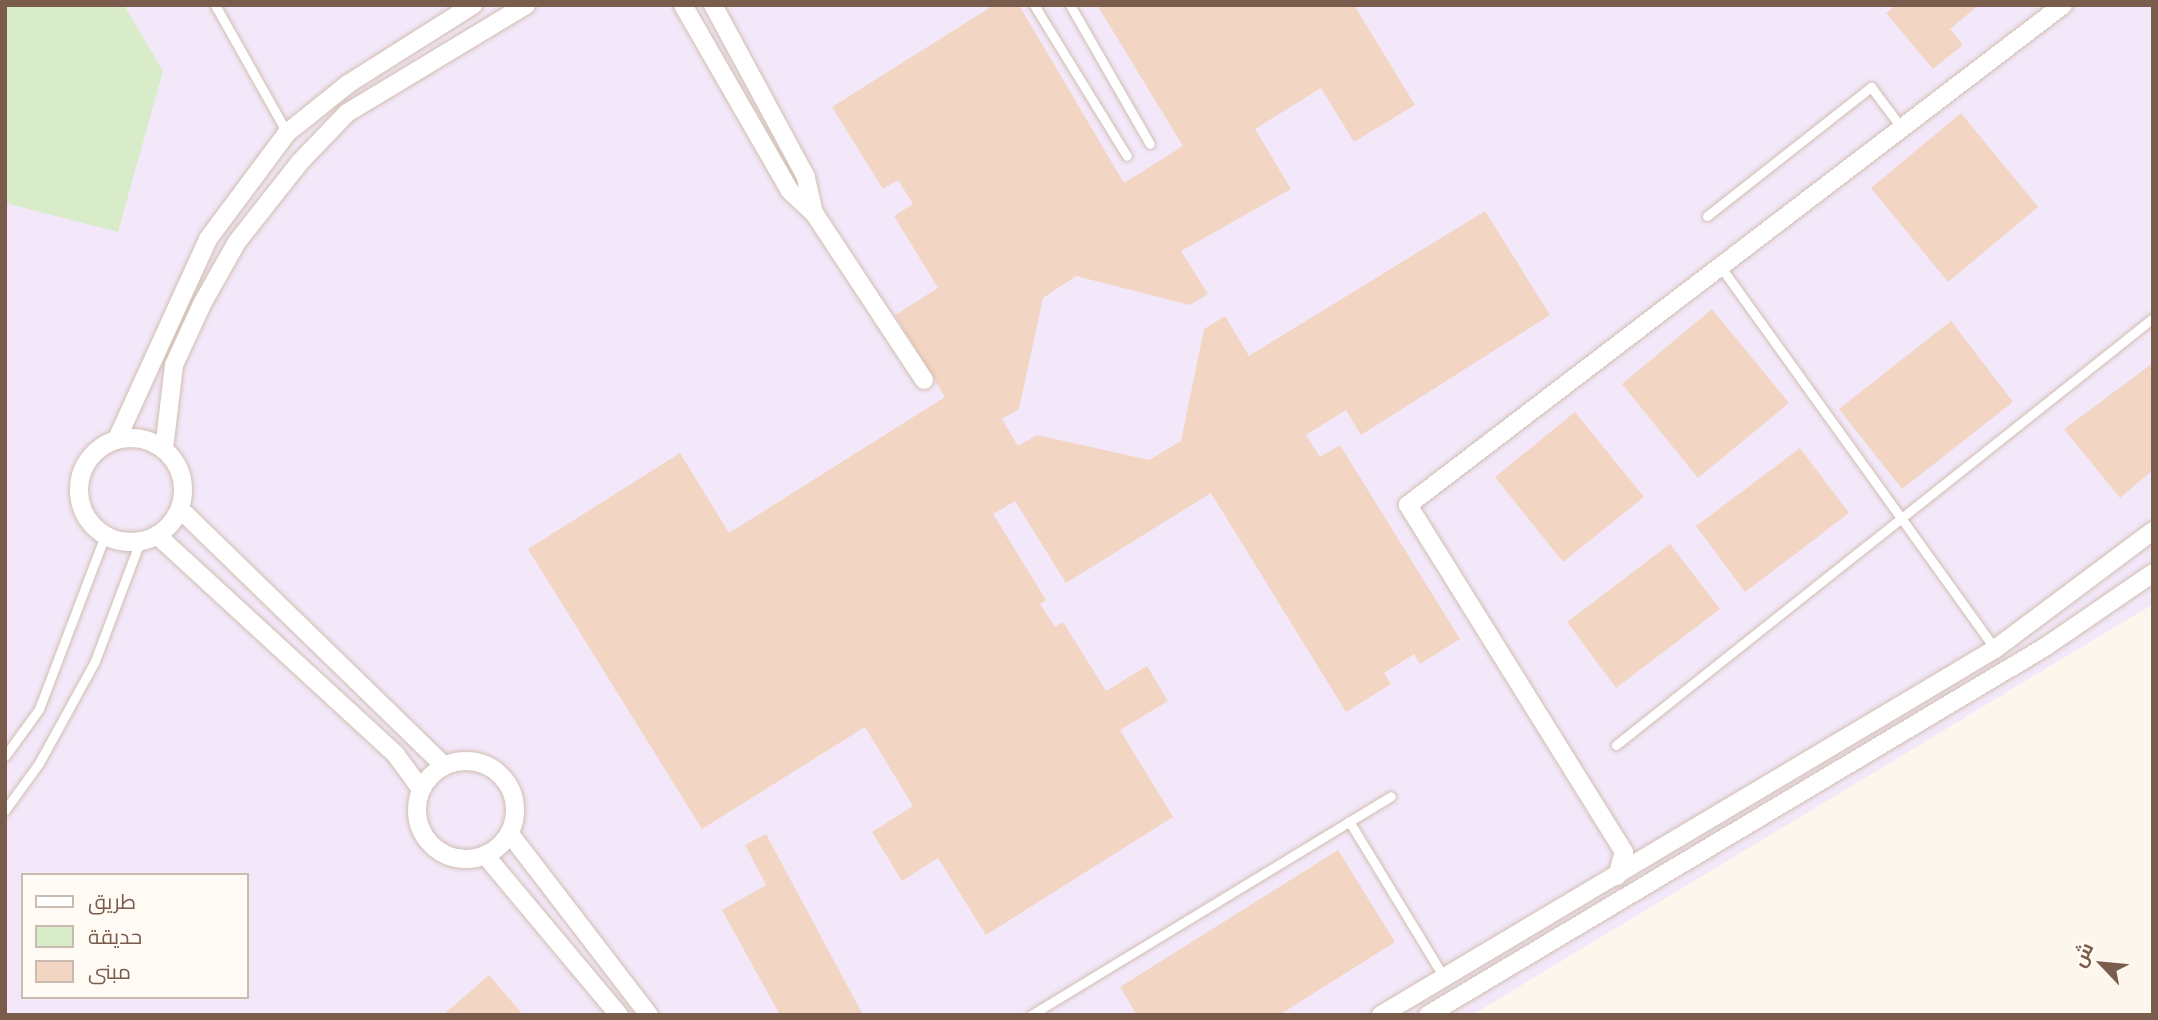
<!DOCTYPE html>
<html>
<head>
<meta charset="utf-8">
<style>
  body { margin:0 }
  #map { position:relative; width:2158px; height:1020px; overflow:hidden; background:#fdf6ec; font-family:"Fira Sans Condensed",Cairo,sans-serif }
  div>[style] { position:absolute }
  .education>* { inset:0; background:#f3e8fa }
  .green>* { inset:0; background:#d8ecc9 }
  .building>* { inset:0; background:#f3d5c3 }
  .roads { filter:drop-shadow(0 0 2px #d1beb0) drop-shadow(0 0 2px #d1beb0) }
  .lane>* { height:9px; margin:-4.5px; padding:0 4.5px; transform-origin:4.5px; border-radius:4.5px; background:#fff }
  .street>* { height:18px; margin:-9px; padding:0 9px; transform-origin:9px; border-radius:9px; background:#fff }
  .street>.ring { margin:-9px; padding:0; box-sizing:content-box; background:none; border:18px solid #fff; border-radius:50% }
  span { translate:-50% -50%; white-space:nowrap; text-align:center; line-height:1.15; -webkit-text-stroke:5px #fffaf3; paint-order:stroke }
  .frame { position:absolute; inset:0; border:7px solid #7a5c4d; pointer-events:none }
  .legend { position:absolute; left:21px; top:873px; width:228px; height:126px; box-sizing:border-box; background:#fffaf3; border:2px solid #cabbb1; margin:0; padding:9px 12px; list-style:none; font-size:21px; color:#7a5c4d }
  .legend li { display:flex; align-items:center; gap:14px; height:35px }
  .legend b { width:35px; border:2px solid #cabbb1 }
  .north { position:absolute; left:2067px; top:929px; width:70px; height:70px; -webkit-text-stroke:5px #fffaf3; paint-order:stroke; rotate:296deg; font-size:19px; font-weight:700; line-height:28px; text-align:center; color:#7a5c4d }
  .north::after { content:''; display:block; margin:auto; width:24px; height:32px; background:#7a5c4d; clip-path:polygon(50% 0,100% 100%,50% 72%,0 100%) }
</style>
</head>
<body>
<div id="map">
  <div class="education">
    <div style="clip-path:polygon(evenodd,5px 5px,2153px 5px,2153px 604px,1472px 1015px,5px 1015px,5px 5px,23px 875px,247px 875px,247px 997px,23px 997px,23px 875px)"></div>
  </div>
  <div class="green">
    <div style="clip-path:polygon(5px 5px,124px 5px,163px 71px,118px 232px,5px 203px)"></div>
  </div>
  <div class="building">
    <div style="clip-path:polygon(994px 5px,1019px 5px,1124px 183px,1183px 146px,1097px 5px,1354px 5px,1415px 105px,1354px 142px,1321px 88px,1255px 129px,1291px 189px,1181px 251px,1208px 294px,1190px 305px,1076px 276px,1043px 298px,1019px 409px,1002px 419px,1018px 446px,1037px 435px,1149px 460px,1181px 441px,1204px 329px,1225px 316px,1249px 356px,1485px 211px,1550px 315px,1361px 435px,1346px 410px,1306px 435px,1320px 457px,1340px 445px,1460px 639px,1420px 664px,1414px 654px,1384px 673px,1391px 684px,1346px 712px,1211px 493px,1066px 583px,1015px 501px,993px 514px,1046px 600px,1040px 604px,1055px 627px,1063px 622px,1106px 691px,1147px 666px,1168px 701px,1120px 730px,1173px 817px,986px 935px,938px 858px,902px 881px,872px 832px,913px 806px,865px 727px,702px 829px,528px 549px,680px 453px,729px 533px,945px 397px,895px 315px,938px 288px,894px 216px,913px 204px,898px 180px,883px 189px,832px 107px)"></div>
    <div style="clip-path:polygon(1896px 5px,1979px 5px,1950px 29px,1963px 45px,1933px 69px,1886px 13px)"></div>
    <div style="clip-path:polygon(1961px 113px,2038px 207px,1948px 282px,1871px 188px)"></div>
    <div style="clip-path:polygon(1712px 309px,1789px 403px,1698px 478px,1622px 384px)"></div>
    <div style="clip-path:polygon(1951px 321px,2013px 402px,1902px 489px,1839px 409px)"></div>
    <div style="clip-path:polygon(2153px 363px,2153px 470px,2120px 498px,2064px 429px)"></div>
    <div style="clip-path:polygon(1575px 412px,1644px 497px,1563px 562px,1495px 477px)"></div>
    <div style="clip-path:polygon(1800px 448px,1849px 513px,1745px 592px,1696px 526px)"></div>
    <div style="clip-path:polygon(1670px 544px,1720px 609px,1616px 688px,1567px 622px)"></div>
    <div style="clip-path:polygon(766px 834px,863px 1015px,780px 1015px,722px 910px,766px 885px,745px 845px)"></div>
    <div style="clip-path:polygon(1338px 850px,1395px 942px,1279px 1015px,1137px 1015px,1120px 987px)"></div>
    <div style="clip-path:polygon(489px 975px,523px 1015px,443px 1015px)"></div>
  </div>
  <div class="roads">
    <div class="lane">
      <div style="left:215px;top:5px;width:147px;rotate:60.6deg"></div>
      <div style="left:1034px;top:5px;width:177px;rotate:58.4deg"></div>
      <div style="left:1070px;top:5px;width:160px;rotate:60.1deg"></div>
      <div style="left:1707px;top:216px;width:209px;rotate:-38.2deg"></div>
      <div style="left:1871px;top:87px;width:50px;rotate:53.1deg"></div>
      <div style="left:1720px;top:266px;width:472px;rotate:54.3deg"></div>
      <div style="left:1616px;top:745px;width:686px;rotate:-38.49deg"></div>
      <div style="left:5px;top:756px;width:58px;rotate:-54.1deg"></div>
      <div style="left:39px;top:709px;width:186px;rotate:-69.2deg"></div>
      <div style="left:5px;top:810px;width:58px;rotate:-54.1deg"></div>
      <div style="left:39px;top:763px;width:116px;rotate:-61.2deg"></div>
      <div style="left:95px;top:661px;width:128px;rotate:-69.4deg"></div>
      <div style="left:1349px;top:821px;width:183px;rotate:58.7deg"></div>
      <div style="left:1031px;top:1015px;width:421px;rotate:-31.3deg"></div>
    </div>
    <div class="street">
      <div style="left:683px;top:5px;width:215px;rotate:60.1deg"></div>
      <div style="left:790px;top:191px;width:33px;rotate:43deg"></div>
      <div style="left:814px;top:213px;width:37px;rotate:-103deg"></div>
      <div style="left:806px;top:177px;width:196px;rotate:-118.4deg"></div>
      <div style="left:814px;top:213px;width:200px;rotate:56.6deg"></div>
      <div class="ring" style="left:79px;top:438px;width:86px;height:86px"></div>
      <div style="left:117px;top:439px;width:220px;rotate:-65.5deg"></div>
      <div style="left:208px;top:239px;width:132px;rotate:-53.3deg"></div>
      <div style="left:287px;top:133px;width:78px;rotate:-38.8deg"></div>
      <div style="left:348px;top:84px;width:148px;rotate:-32.3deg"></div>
      <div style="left:164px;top:449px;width:85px;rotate:-83.2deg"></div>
      <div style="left:174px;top:365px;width:67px;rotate:-65.3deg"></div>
      <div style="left:202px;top:304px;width:71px;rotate:-60.6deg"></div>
      <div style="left:237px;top:242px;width:102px;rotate:-51.8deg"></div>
      <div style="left:300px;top:162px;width:68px;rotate:-46.2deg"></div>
      <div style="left:347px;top:113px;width:209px;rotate:-31.1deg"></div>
      <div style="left:180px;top:509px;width:368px;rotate:44.2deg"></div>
      <div style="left:157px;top:535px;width:325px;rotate:42.6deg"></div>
      <div style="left:396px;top:755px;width:42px;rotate:53.7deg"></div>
      <div class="ring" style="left:417px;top:761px;width:80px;height:80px"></div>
      <div style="left:510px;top:834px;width:228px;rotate:52.5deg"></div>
      <div style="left:485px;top:855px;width:209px;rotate:50.1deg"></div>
      <div style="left:1617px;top:876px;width:25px;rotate:-74deg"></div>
      <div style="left:1624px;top:852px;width:409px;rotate:-121.9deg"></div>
      <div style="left:1408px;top:505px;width:824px;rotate:-37.36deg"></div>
      <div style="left:1381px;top:1015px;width:715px;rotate:-30.8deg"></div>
      <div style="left:1995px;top:649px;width:197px;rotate:-36.8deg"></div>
      <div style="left:1428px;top:1015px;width:718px;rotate:-30.81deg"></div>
      <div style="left:2045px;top:647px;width:131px;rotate:-34.4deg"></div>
    </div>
  </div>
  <div class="frame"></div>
  <ul class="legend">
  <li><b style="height:9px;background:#fff"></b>طريق</li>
  <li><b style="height:19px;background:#d8ecc9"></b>حديقة</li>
  <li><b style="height:19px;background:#f3d5c3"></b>مبنى</li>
  </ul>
  <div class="north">ش</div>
</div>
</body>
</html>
